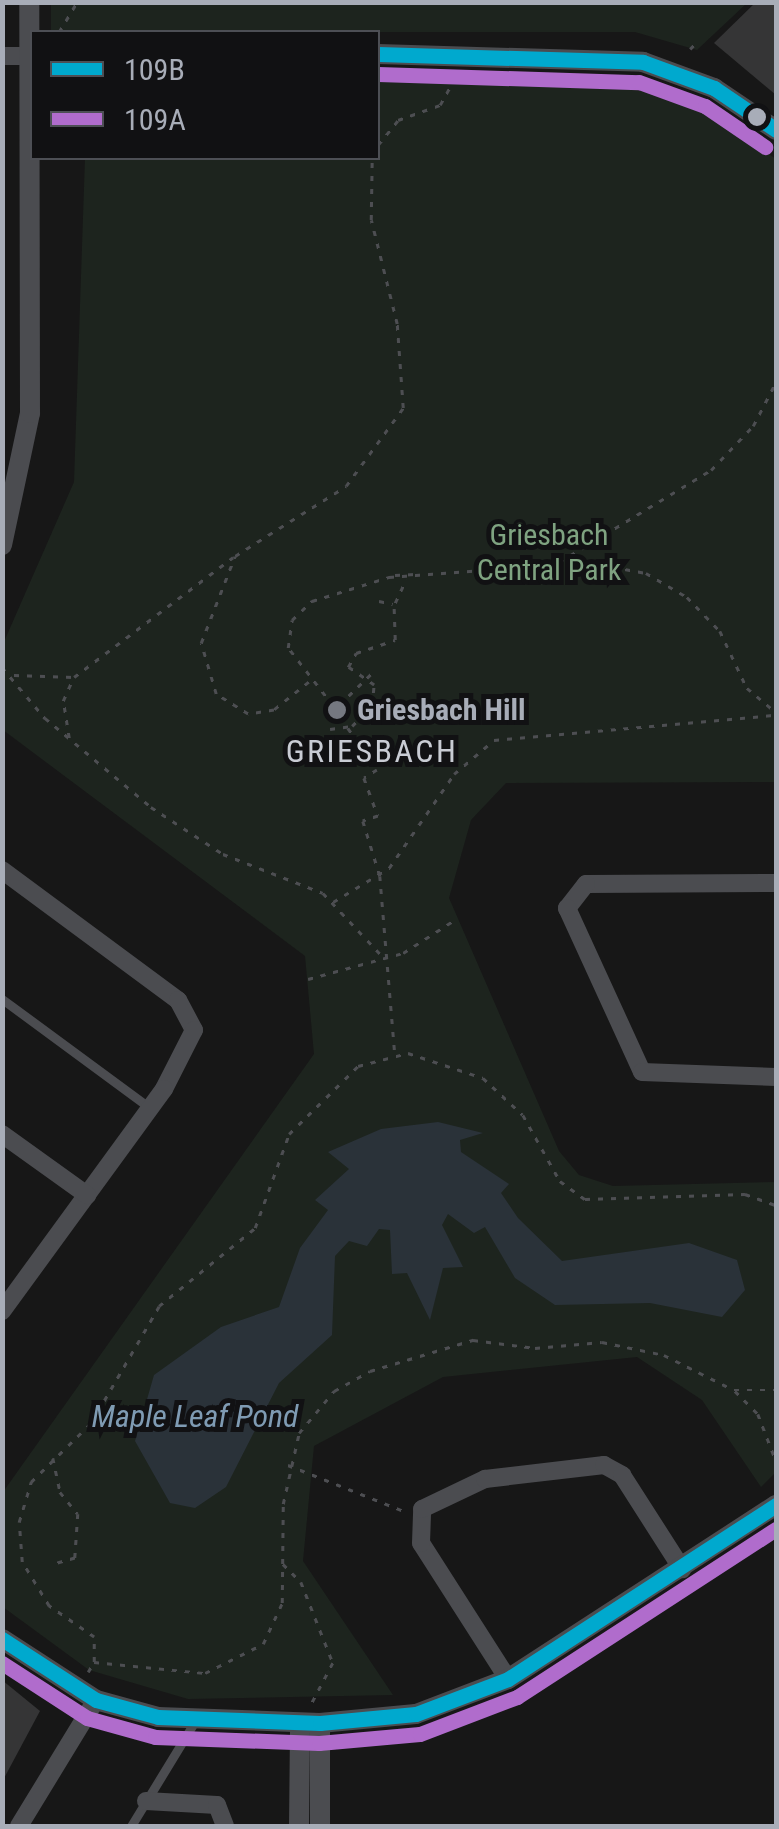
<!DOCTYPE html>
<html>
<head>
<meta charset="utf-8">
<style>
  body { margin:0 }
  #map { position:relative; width:779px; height:1829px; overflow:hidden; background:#171717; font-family:"Roboto Condensed",sans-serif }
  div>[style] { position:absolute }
  .green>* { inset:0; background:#1d241e }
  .water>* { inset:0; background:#2a3239 }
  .building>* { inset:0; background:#353536 }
  .path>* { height:2.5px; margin-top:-1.25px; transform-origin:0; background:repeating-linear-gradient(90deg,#4d4e52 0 5px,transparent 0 13px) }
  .path>.ring { margin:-1.25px; padding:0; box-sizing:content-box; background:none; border:2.5px solid #4d4e52; border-radius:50% }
  .service>* { height:9px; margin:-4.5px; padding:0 4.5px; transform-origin:4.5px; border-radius:4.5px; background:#4b4c50 }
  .minor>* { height:18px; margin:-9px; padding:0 9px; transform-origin:9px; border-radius:9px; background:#4b4c50 }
  .tertiary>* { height:20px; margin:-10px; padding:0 10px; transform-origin:10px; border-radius:10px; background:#4b4c50 }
  .bus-1>* { height:15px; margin:-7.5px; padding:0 7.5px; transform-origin:7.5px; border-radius:7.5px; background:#00a9ce }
  .bus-2>* { height:15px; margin:-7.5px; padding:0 7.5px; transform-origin:7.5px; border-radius:7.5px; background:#b06ccc }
  .dots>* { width:28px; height:28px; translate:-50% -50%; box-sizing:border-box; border:5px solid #111113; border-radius:50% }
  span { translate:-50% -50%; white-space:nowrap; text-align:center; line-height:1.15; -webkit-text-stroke:10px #111113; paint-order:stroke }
  .park-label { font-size:30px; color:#7fa381 }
  .poi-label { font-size:30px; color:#a8adb8; font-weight:700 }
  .left { translate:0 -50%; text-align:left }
  .neighbourhood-label { font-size:32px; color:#c9ccd4; letter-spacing:2.5px }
  .water-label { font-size:32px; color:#7f9bb3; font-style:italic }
  .frame { position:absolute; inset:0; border:5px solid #a8adb8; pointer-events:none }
  .legend { position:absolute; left:30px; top:30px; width:350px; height:130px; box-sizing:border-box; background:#111113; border:2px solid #4d4f55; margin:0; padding:12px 18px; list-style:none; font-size:30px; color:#a8adb8 }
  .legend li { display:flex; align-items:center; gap:20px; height:50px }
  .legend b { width:50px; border:2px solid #4d4f55 }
</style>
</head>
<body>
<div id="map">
  <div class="green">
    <div style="clip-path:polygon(51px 3px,51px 2px,747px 3px,697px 50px,635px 32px,51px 32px)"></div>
    <div style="clip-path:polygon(378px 77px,624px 82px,700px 106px,776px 159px,776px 782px,506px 783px,471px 820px,449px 898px,559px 1151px,579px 1175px,613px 1186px,776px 1182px,776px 1472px,761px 1487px,702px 1400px,637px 1357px,443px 1377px,314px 1446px,303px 1561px,393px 1695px,188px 1699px,89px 1670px,3px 1607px,3px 1492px,314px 1054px,305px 956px,3px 730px,3px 644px,74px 482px,85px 158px,378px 158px)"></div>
  </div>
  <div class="water">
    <div style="clip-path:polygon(438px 1122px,483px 1133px,460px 1140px,461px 1152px,509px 1184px,501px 1193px,518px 1218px,562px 1261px,689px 1243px,737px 1260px,745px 1290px,722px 1317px,650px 1303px,555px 1305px,515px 1278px,485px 1227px,474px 1233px,448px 1214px,442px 1225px,463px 1267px,443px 1268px,430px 1320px,407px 1273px,392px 1274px,390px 1230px,379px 1229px,367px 1246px,349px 1241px,335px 1256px,332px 1335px,279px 1383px,226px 1487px,195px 1508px,170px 1503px,135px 1441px,154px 1375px,221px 1327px,279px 1307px,300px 1248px,328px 1210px,315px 1200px,349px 1169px,328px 1152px,381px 1129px)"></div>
  </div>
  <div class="building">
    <div style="clip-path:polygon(756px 2px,776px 2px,776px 95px,714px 43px)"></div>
    <div style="clip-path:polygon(2px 1680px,40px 1711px,2px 1782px)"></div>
  </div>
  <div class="path">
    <div style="left:59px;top:32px;width:35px;rotate:-59deg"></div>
    <div style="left:690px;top:49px;width:11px;rotate:-45deg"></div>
    <div style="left:378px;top:145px;width:32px;rotate:-51deg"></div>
    <div style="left:398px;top:120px;width:45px;rotate:-19.7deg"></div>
    <div style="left:440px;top:105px;width:25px;rotate:-61deg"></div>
    <div style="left:559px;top:562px;width:178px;rotate:-31.2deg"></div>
    <div style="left:711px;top:470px;width:61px;rotate:-46.3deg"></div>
    <div style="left:753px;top:426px;width:50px;rotate:-62.4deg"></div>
    <div style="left:395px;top:575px;width:21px;rotate:-3deg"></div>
    <div style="left:379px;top:601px;width:14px;rotate:12deg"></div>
    <div style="left:395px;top:603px;width:26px;rotate:-65deg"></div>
    <div style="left:2px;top:667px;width:67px;rotate:49.9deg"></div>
    <div style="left:45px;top:718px;width:138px;rotate:40deg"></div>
    <div style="left:151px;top:807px;width:86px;rotate:33.1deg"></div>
    <div style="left:223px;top:854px;width:107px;rotate:21.3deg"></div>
    <div style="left:323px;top:893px;width:89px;rotate:46.8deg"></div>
    <div style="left:14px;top:675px;width:60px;rotate:1.9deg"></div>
    <div style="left:74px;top:677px;width:199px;rotate:-37deg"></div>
    <div style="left:309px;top:682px;width:45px;rotate:141.3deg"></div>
    <div style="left:274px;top:710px;width:26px;rotate:171deg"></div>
    <div style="left:248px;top:714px;width:38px;rotate:-148deg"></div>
    <div style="left:216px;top:694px;width:53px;rotate:-106.4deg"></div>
    <div style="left:201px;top:643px;width:93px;rotate:-68.7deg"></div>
    <div style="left:235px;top:556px;width:131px;rotate:-32.2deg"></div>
    <div style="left:346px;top:486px;width:97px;rotate:-53.8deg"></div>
    <div style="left:403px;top:408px;width:84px;rotate:-94.1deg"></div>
    <div style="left:397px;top:324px;width:107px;rotate:-104deg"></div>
    <div style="left:371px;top:220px;width:62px;rotate:-89.1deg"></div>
    <div class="ring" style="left:331px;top:704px;width:9.5px;height:9.5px"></div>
    <div style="left:339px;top:705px;width:46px;rotate:-44.1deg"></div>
    <div style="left:333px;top:706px;width:73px;rotate:-127.8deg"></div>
    <div style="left:288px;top:648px;width:28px;rotate:-82deg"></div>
    <div style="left:292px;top:620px;width:28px;rotate:-44deg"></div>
    <div style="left:312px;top:601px;width:81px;rotate:-17.3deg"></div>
    <div style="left:389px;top:577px;width:199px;rotate:-4.3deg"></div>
    <div style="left:587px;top:562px;width:60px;rotate:10.6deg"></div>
    <div style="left:646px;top:573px;width:48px;rotate:30.3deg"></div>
    <div style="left:687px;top:597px;width:47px;rotate:45.9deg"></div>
    <div style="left:720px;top:631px;width:63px;rotate:64.7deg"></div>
    <div style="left:747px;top:688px;width:38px;rotate:40deg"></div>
    <div style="left:344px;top:711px;width:32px"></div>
    <div style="left:348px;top:728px;width:51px;rotate:55.4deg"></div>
    <div style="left:377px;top:770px;width:15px;rotate:148deg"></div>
    <div style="left:364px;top:778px;width:40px;rotate:69.8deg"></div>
    <div style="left:378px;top:816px;width:16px;rotate:162deg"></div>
    <div style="left:363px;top:821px;width:58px;rotate:72.8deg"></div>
    <div style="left:380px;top:876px;width:178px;rotate:85.2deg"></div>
    <div style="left:330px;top:729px;width:22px;rotate:-8deg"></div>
    <div style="left:352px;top:726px;width:28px;rotate:-45deg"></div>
    <div style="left:372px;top:706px;width:21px;rotate:-85deg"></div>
    <div style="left:374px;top:685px;width:32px;rotate:-145deg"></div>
    <div style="left:348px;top:667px;width:16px;rotate:-60deg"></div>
    <div style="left:356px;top:653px;width:41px;rotate:-18.4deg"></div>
    <div style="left:395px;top:640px;width:36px;rotate:-92deg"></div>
    <div style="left:69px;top:738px;width:37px;rotate:-99deg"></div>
    <div style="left:63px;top:701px;width:24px;rotate:-66deg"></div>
    <div style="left:333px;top:902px;width:66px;rotate:-31.3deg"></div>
    <div style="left:389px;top:868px;width:114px;rotate:-55.3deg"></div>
    <div style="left:454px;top:774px;width:52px;rotate:-40.4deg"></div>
    <div style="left:494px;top:740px;width:283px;rotate:-5.1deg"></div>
    <div style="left:308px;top:979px;width:98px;rotate:-15.3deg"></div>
    <div style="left:403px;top:953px;width:63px;rotate:-32.7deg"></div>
    <div style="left:735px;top:1391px;width:33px;rotate:45deg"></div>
    <div style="left:758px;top:1414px;width:50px;rotate:69deg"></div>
    <div style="left:53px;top:1458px;width:35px;rotate:78deg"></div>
    <div style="left:60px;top:1492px;width:28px;rotate:51deg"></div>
    <div style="left:78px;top:1514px;width:44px;rotate:93.9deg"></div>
    <div style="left:75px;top:1558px;width:19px;rotate:164deg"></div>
    <div style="left:288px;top:1465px;width:127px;rotate:21.7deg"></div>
    <div style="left:283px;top:1564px;width:25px;rotate:45deg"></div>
    <div style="left:301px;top:1582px;width:87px;rotate:68.4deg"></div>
    <div style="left:333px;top:1663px;width:45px;rotate:117.7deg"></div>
    <div style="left:94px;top:1662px;width:25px;rotate:-90deg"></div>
    <div style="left:94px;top:1637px;width:55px;rotate:-145.4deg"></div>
    <div style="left:49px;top:1606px;width:52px;rotate:-121.5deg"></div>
    <div style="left:22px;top:1562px;width:40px;rotate:-94.3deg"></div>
    <div style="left:19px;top:1522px;width:42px;rotate:-73.3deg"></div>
    <div style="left:31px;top:1482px;width:84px;rotate:-44.5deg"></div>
    <div style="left:91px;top:1423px;width:135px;rotate:-59.8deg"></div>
    <div style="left:159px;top:1306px;width:124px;rotate:-39.1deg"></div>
    <div style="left:255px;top:1228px;width:100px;rotate:-70.1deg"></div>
    <div style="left:289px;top:1134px;width:97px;rotate:-44.6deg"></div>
    <div style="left:358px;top:1066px;width:52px;rotate:-14.6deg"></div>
    <div style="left:408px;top:1053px;width:79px;rotate:18.4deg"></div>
    <div style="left:483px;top:1078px;width:54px;rotate:42.8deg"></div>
    <div style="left:523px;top:1115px;width:76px;rotate:60.7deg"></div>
    <div style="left:560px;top:1181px;width:31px;rotate:36deg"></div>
    <div style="left:585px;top:1199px;width:160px;rotate:-1.8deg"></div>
    <div style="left:745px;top:1194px;width:33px;rotate:20deg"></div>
    <div style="left:4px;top:1663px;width:57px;rotate:32.9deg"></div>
    <div style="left:88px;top:1672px;width:12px;rotate:-59deg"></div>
    <div style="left:94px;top:1662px;width:112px;rotate:5.7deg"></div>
    <div style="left:205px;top:1673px;width:65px;rotate:-26.6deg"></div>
    <div style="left:263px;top:1644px;width:45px;rotate:-65.1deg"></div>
    <div style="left:282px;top:1603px;width:99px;rotate:-89.4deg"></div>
    <div style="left:283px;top:1504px;width:73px;rotate:-77.3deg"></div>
    <div style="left:299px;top:1433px;width:55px;rotate:-50.2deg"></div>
    <div style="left:334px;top:1391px;width:41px;rotate:-29.1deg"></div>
    <div style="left:370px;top:1371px;width:108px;rotate:-16.8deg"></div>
    <div style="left:473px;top:1340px;width:63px;rotate:7.4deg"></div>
    <div style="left:535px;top:1348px;width:67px;rotate:-5.1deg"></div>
    <div style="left:602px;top:1342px;width:63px;rotate:11.8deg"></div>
    <div style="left:664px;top:1355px;width:78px;rotate:26.6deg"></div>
    <div style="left:734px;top:1390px;width:42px"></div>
  </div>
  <div class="service">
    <div style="left:2px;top:999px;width:184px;rotate:36.4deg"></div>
    <div style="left:131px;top:1826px;width:123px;rotate:-58.6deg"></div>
  </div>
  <div class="minor">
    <div style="left:2px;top:56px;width:28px"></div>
    <div style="left:2px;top:870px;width:219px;rotate:36.5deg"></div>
    <div style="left:178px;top:1000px;width:34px;rotate:62deg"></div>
    <div style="left:194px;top:1030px;width:66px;rotate:117deg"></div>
    <div style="left:164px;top:1089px;width:275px;rotate:126.1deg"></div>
    <div style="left:776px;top:883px;width:190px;rotate:179.7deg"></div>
    <div style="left:586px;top:884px;width:31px;rotate:128deg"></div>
    <div style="left:567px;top:908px;width:180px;rotate:65.4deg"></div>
    <div style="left:642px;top:1072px;width:134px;rotate:2.1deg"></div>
    <div style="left:2px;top:1134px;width:105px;rotate:35.7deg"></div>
    <div style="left:508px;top:1679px;width:161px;rotate:-122.6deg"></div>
    <div style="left:421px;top:1543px;width:34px;rotate:-88deg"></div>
    <div style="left:422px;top:1509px;width:70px;rotate:-25.5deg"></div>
    <div style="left:485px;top:1479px;width:120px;rotate:-6.7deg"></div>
    <div style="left:604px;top:1465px;width:21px;rotate:29deg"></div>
    <div style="left:622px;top:1475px;width:112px;rotate:57.4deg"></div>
    <div style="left:146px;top:1801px;width:71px;rotate:3.2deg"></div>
    <div style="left:217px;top:1805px;width:22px;rotate:69deg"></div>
    <div style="left:19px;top:1826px;width:148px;rotate:-58.6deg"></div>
  </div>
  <div class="tertiary">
    <div style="left:378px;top:54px;width:265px;rotate:1.7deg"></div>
    <div style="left:643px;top:62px;width:76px;rotate:20.1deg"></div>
    <div style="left:714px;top:88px;width:75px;rotate:34.1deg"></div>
    <div style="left:2px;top:545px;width:135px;rotate:-78deg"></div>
    <div style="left:30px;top:413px;width:411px;rotate:-90.1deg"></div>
    <div style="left:2px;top:1639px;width:112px;rotate:33deg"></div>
    <div style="left:96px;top:1700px;width:64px;rotate:15.3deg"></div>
    <div style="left:158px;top:1717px;width:162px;rotate:2.1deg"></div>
    <div style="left:320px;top:1723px;width:96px;rotate:-5.4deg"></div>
    <div style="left:416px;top:1714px;width:98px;rotate:-20.8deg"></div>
    <div style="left:508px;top:1679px;width:320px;rotate:-33deg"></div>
    <div style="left:299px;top:1826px;width:103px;rotate:-89.4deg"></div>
    <div style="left:320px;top:1826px;width:103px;rotate:-90deg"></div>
  </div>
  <div class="bus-1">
    <div style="left:378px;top:54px;width:265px;rotate:1.7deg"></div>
    <div style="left:643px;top:62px;width:76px;rotate:20.1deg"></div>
    <div style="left:714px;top:88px;width:75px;rotate:34.1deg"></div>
    <div style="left:2px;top:1639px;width:112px;rotate:33deg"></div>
    <div style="left:96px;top:1700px;width:64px;rotate:15.3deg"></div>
    <div style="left:158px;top:1717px;width:162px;rotate:2.1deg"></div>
    <div style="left:320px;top:1723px;width:96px;rotate:-5.4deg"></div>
    <div style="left:416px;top:1714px;width:98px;rotate:-20.8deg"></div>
    <div style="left:508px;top:1679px;width:320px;rotate:-33deg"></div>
  </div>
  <div class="bus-2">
    <div style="left:378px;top:74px;width:261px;rotate:1.8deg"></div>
    <div style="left:639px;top:82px;width:70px;rotate:20deg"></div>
    <div style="left:705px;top:106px;width:73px;rotate:34.3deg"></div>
    <div style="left:2px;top:1663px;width:101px;rotate:32.9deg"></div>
    <div style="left:87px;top:1718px;width:71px;rotate:15.6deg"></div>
    <div style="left:155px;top:1737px;width:164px;rotate:2.1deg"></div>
    <div style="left:319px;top:1743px;width:101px;rotate:-5.1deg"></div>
    <div style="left:420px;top:1734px;width:104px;rotate:-20.9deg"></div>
    <div style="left:517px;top:1697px;width:309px;rotate:-33deg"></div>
  </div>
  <div class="dots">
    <div style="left:757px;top:117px;background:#a8adb8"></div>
    <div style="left:337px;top:710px;background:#757880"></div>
  </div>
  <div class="park-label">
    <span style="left:549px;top:552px">Griesbach<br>Central Park</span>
  </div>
  <div class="poi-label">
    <span class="left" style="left:357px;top:710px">Griesbach Hill</span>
  </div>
  <div class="neighbourhood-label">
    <span style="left:372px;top:751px">GRIESBACH</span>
  </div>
  <div class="water-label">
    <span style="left:195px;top:1416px">Maple Leaf Pond</span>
  </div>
  <div class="frame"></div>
  <ul class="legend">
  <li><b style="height:12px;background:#00a9ce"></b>109B</li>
  <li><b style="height:12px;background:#b06ccc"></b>109A</li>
  </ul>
</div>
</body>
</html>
